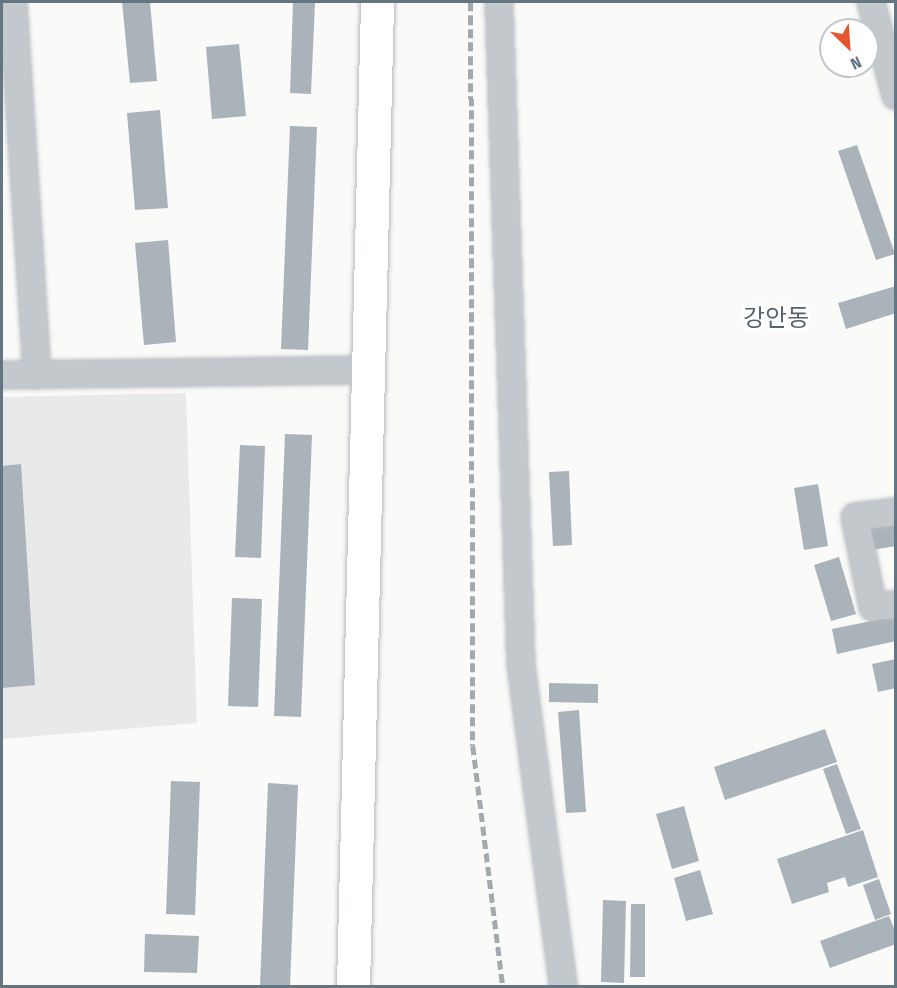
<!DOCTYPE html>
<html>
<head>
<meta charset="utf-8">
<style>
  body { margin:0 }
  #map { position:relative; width:897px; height:988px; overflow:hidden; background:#fafaf8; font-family:"Fira Sans Condensed","Noto Sans KR",sans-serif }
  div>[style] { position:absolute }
  .built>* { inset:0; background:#e8e9e9 }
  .building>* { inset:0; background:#aab3b9 }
  .roads { filter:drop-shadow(0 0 2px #b5babe) drop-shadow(0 0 2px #b5babe) }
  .minor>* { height:26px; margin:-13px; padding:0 13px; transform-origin:13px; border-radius:13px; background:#c3c8cc }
  .major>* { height:33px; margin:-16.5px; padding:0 16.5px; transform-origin:16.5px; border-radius:16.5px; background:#fff }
  .rail>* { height:4.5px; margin-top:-2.25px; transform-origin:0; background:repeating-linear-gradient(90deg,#a2aab0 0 9px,transparent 0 13.5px) }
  span { translate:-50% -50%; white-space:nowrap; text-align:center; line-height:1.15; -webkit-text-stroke:6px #fff; paint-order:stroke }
  .quarter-label { font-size:24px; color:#57646e }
  .frame { position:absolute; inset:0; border:3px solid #657683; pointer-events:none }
  .north { position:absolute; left:819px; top:18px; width:60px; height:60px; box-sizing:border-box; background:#fff; border:2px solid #c1c8cd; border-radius:50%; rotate:155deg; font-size:16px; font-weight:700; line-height:24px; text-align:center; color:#657683 }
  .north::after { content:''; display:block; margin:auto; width:21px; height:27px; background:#e4572e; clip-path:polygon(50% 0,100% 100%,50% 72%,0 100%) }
</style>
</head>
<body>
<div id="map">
  <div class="built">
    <div style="clip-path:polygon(186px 393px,197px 723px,2px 739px,2px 397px)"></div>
  </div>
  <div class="building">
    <div style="clip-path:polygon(122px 2px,150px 2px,157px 81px,130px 83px)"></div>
    <div style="clip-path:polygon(293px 2px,315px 2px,311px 94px,290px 93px)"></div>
    <div style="clip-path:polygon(239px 44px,246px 116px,212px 119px,206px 47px)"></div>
    <div style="clip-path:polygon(160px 110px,168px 208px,135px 210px,127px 113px)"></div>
    <div style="clip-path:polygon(290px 126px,317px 127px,308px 350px,281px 349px)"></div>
    <div style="clip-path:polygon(857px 145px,895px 254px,876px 260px,838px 151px)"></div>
    <div style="clip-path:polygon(168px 240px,176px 342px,144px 345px,135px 243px)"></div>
    <div style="clip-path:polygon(896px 286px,896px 313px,846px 329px,838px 303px)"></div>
    <div style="clip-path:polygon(285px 434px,312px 435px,301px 717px,274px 716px)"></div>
    <div style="clip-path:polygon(240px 445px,265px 446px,261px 558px,235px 557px)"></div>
    <div style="clip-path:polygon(21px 464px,35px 685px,2px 688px,2px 466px)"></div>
    <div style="clip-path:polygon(569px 471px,572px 545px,553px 546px,549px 472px)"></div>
    <div style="clip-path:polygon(818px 484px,828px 546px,804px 550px,794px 488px)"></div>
    <div style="clip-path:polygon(896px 523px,896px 546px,871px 550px,868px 527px)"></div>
    <div style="clip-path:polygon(839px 557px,856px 614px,831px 621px,814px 565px)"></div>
    <div style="clip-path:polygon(232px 598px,262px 599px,258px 707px,228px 706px)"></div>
    <div style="clip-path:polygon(896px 616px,896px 641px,837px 654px,832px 629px)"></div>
    <div style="clip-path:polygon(896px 659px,896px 688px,878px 692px,872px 664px)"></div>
    <div style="clip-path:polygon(549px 683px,598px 684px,598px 703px,549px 702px)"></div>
    <div style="clip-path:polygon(579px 710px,586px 812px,566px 813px,558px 712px)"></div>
    <div style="clip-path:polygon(825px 729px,837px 762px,725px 800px,714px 767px)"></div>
    <div style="clip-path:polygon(837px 764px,861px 829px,846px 834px,823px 769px)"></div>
    <div style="clip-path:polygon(171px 781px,200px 782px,195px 915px,166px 914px)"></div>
    <div style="clip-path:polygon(268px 783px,298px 785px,290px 986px,260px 986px)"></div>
    <div style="clip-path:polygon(684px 806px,699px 861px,672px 869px,656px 814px)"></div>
    <div style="clip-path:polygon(863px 830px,878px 877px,848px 887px,845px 877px,827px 883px,829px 892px,792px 904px,777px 859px)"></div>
    <div style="clip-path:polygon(700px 870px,713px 914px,686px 921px,674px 878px)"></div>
    <div style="clip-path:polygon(879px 879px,891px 914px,875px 920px,863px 885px)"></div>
    <div style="clip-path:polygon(603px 900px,626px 901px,624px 983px,601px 982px)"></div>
    <div style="clip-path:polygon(631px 904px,645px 904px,645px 977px,630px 977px)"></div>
    <div style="clip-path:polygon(889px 916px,896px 933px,896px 944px,830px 968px,820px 941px)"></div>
    <div style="clip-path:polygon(145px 934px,199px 936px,197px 973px,144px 972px)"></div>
  </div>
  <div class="roads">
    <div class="minor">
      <div style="left:13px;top:2px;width:374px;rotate:86.3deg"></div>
      <div style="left:499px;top:2px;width:663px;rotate:88.1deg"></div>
      <div style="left:521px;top:665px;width:324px;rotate:82.5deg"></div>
      <div style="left:871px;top:2px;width:97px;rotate:75.1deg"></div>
      <div style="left:2px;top:375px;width:367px;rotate:-0.8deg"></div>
      <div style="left:896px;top:512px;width:41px;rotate:173deg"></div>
      <div style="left:855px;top:517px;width:92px;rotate:78.7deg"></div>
      <div style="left:873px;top:607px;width:23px;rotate:-5deg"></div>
    </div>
    <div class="major">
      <div style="left:353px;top:986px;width:984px;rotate:-88.6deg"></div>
    </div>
  </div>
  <div class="rail">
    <div style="left:471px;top:2px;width:744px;rotate:89.85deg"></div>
    <div style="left:473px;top:746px;width:242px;rotate:82.9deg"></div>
  </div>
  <div class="quarter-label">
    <span style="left:776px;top:319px">강안동</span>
  </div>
  <div class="frame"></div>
  <div class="north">N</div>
</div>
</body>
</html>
